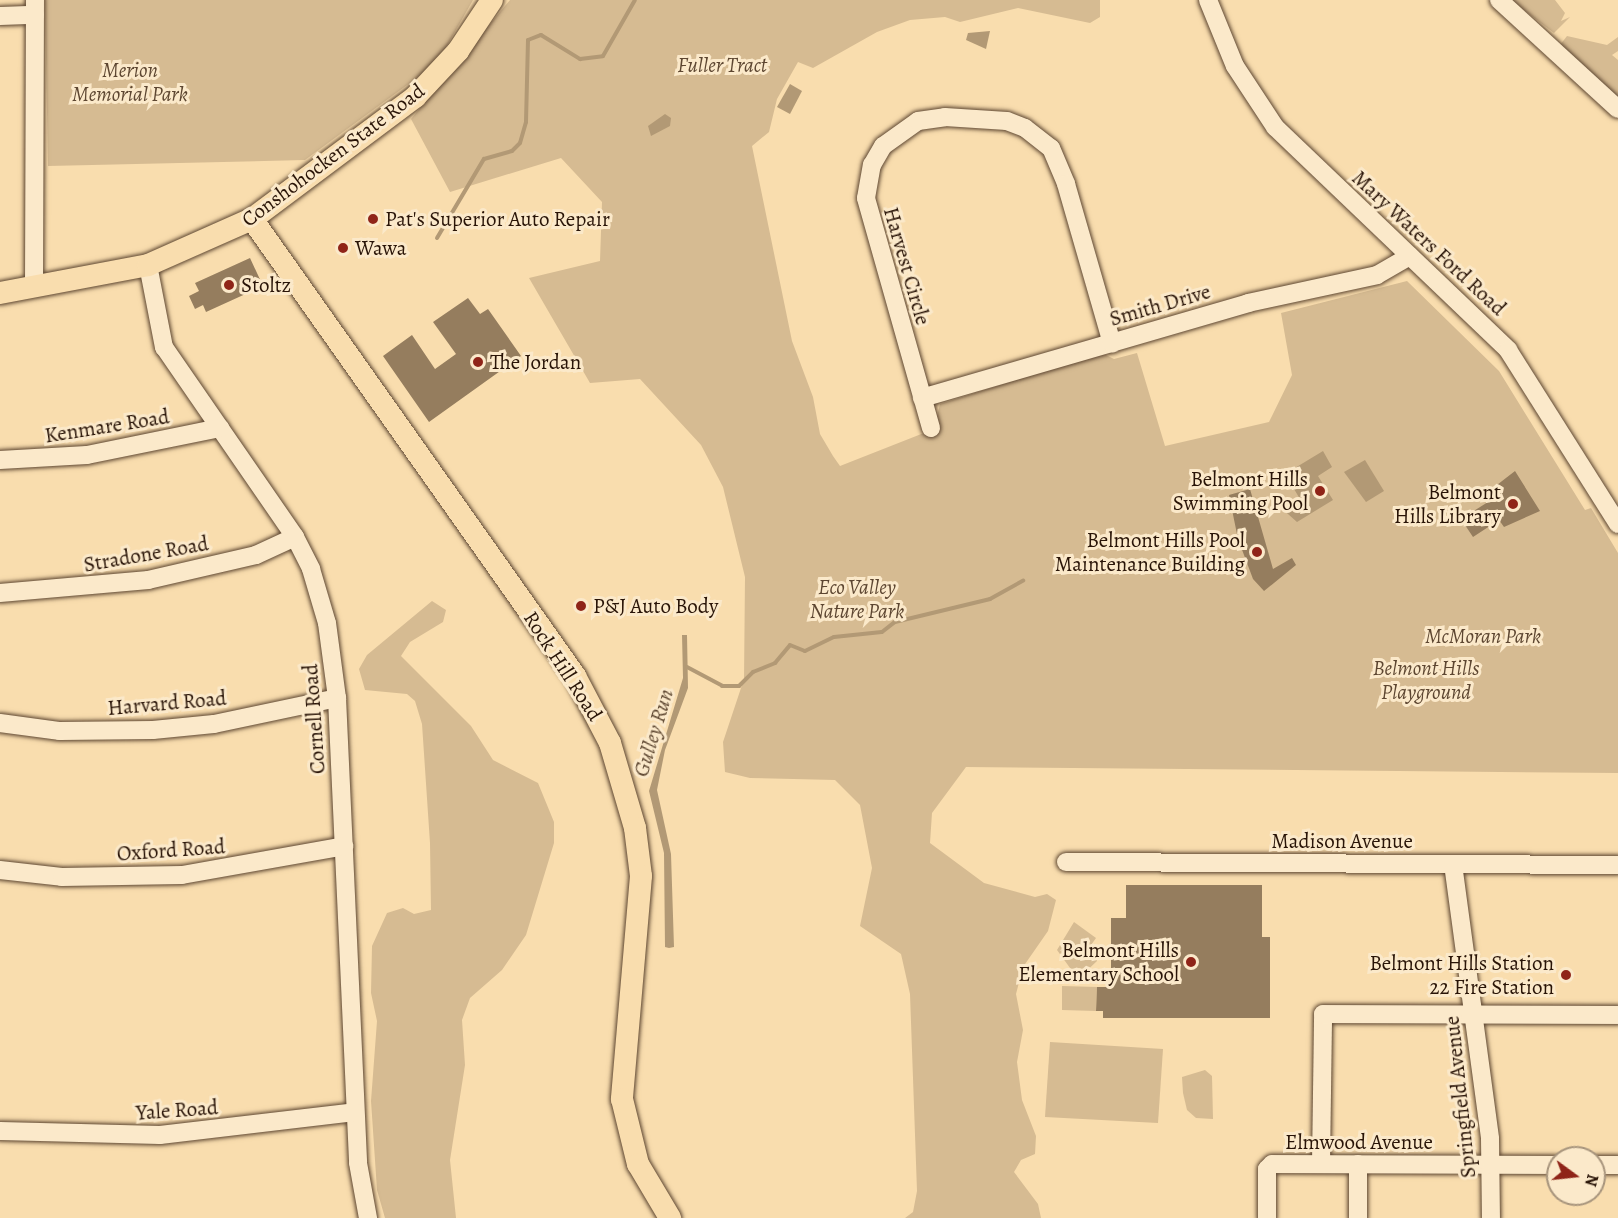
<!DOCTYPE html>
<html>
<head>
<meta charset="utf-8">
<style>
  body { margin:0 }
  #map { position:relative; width:1618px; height:1218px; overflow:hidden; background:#f9ddae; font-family:Alegreya,serif }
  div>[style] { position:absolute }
  .green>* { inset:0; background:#d6bb92 }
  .water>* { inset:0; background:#b29975 }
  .stream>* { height:4px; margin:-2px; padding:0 2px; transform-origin:2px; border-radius:2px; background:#b29975 }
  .building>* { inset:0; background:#957d5e }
  .roads { filter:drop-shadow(0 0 2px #5d4631) drop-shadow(0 0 2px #5d4631) }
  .minor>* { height:18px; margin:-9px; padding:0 9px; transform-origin:9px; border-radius:9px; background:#fbe9ca }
  .major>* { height:22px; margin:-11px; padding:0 11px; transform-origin:11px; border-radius:11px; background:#f9ddae }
  .dots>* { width:16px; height:16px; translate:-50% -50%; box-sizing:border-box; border:3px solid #fbe9ca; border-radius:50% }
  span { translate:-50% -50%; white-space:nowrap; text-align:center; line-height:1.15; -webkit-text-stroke:6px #fbe9ca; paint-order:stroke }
  .park-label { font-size:21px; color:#5d4631; font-style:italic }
  .street-label { font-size:21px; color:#291407 }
  .poi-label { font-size:21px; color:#291407 }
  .left { translate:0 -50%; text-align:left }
  .right { translate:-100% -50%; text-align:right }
  .water-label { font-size:22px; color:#604933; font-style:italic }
  .north { position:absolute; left:1546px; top:1146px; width:60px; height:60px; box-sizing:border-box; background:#fbe9ca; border:2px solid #a7947c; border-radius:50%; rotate:105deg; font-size:16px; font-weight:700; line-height:24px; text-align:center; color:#291407 }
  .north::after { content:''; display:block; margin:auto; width:21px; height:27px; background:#8f2418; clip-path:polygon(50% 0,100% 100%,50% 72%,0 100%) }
</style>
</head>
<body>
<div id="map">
  <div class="green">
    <div style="clip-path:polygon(45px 0,473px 0,437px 63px,305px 160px,48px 166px)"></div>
    <div style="clip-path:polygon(510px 0,1100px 0,1100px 17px,1090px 23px,1018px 8px,960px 22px,945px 17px,910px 20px,877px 32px,813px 68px,798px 62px,777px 99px,769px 132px,752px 146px,792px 341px,813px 397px,820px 434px,833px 456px,840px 466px,934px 429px,940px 404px,1102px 353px,1114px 359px,1137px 353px,1165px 446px,1269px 422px,1292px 375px,1281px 313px,1407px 281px,1499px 371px,1585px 510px,1591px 508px,1618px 553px,1618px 773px,966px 767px,932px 813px,930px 843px,984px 883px,1035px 897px,1047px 894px,1056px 900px,1048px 931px,1023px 967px,1016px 994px,1023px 1030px,1017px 1062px,1022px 1100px,1036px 1136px,1035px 1154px,1021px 1160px,1014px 1172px,1038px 1204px,1041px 1218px,905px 1218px,913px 1212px,917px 1191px,910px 994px,901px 954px,860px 926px,872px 868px,860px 805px,835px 780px,750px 778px,725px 772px,723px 742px,744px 679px,745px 577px,723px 487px,701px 445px,640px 379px,590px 383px,529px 278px,600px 261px,602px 202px,561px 158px,450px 192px,411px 119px)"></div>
    <div style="clip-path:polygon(1511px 0,1555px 0,1565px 13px,1561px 21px,1570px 17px,1554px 33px)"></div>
    <div style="clip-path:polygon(1567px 36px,1607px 45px,1618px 37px,1618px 51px,1612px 55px,1618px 60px,1618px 100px,1560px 45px)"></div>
    <div style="clip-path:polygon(432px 601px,446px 610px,443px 622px,410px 642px,401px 656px,471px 726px,493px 760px,538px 783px,554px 822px,554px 843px,526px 935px,502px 970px,470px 998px,462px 1020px,465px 1065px,450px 1160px,456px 1218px,385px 1218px,377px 1190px,371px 1101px,377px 1021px,371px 993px,372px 946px,387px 913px,403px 908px,414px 914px,431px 910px,430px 843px,422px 724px,415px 701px,407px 694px,365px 690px,359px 669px,367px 655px)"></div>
    <div style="clip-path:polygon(1074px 922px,1096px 938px,1089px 948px,1097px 961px,1078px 979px,1057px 950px)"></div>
    <div style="clip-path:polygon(1062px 986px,1097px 987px,1096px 1011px,1062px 1010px)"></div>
    <div style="clip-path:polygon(1050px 1042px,1163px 1049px,1158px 1123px,1045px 1117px)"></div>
    <div style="clip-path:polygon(1205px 1070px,1212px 1076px,1213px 1119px,1196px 1118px,1187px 1110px,1183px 1093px,1182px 1077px)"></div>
  </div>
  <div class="water">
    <div style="clip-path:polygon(990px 31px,986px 49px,966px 40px,968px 33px)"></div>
    <div style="clip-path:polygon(790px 84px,802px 91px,790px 114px,777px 107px)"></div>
    <div style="clip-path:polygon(665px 114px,671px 118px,670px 126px,651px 136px,648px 126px)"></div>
    <div style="clip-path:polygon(1323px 451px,1332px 467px,1318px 476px,1333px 500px,1297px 522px,1279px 506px,1292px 499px,1300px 512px,1306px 509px,1285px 474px)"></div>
    <div style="clip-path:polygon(1365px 460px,1384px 491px,1366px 502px,1344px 472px)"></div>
    <div style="clip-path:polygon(682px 635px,687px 635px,688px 688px,665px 750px,657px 790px,671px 854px,674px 947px,669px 948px,665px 947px,664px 853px,649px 791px,683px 678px)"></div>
  </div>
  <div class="stream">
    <div style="left:437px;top:238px;width:92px;rotate:-59.3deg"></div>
    <div style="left:484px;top:159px;width:29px;rotate:-16deg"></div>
    <div style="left:512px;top:151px;width:11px;rotate:-45deg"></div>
    <div style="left:520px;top:143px;width:22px;rotate:-74deg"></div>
    <div style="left:526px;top:122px;width:82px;rotate:-88.6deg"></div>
    <div style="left:528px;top:40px;width:14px;rotate:-21deg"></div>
    <div style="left:541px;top:35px;width:46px;rotate:31.6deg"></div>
    <div style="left:580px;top:59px;width:23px;rotate:-7deg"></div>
    <div style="left:603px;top:56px;width:64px;rotate:-60.3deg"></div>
    <div style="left:687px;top:667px;width:40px;rotate:28deg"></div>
    <div style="left:722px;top:686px;width:17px"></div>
    <div style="left:739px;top:686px;width:20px;rotate:-45deg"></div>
    <div style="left:753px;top:672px;width:24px;rotate:-22deg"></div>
    <div style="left:775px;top:663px;width:23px;rotate:-50deg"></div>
    <div style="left:790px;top:645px;width:16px;rotate:22deg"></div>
    <div style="left:805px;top:651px;width:32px;rotate:-26deg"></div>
    <div style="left:834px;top:637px;width:48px;rotate:-5.9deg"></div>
    <div style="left:882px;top:632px;width:16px;rotate:-38deg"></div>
    <div style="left:895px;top:622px;width:98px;rotate:-13.6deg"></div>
    <div style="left:990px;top:599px;width:38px;rotate:-29deg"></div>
  </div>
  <div class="building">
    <div style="clip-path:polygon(250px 258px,263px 286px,206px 312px,203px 305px,195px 309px,189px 296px,199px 291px,195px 283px)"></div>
    <div style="clip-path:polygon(468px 298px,480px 314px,488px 309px,521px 356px,429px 422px,383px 356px,412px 335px,435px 369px,456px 354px,433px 322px)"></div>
    <div style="clip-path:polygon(1515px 471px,1540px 511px,1504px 527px,1499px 520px,1473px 537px,1461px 519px,1488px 502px,1484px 495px)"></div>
    <div style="clip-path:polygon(1250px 489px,1273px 569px,1292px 558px,1296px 565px,1264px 591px,1253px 579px,1238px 539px,1229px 495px)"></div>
    <div style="clip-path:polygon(1126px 885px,1262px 885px,1262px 937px,1270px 937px,1270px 1018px,1103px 1018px,1103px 1011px,1096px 1011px,1097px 987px,1111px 987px,1111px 918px,1126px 918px)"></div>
  </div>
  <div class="roads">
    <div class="minor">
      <div style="left:1208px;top:0;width:71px;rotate:67.8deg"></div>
      <div style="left:1235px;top:66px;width:73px;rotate:56.7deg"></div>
      <div style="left:1275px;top:127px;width:323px;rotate:43.7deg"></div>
      <div style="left:1508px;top:350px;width:206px;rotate:57.7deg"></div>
      <div style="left:1499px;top:0;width:161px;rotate:42.5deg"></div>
      <div style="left:0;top:16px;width:35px;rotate:-2deg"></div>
      <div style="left:148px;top:265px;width:84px;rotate:79deg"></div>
      <div style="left:164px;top:347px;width:231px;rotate:55.4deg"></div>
      <div style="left:295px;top:537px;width:36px;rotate:63deg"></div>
      <div style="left:311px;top:569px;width:56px;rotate:73.5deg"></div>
      <div style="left:327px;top:623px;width:76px;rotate:82.4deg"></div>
      <div style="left:337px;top:698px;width:465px;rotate:87.4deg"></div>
      <div style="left:358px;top:1163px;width:56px;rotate:79.7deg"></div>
      <div style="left:34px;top:285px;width:285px;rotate:-89.8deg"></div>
      <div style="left:922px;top:398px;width:340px;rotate:-16.2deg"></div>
      <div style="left:1248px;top:303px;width:132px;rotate:-12.2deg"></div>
      <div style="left:1377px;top:275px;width:38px;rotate:-30deg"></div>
      <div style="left:931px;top:428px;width:239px;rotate:-105.8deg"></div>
      <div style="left:866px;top:198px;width:34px;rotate:-80deg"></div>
      <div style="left:872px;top:165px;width:22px;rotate:-60deg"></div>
      <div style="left:883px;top:146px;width:43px;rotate:-35.5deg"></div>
      <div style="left:918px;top:121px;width:27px;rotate:-8deg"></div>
      <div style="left:945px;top:117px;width:62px;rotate:3.7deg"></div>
      <div style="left:1007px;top:121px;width:19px;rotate:21deg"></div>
      <div style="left:1025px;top:128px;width:33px;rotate:38deg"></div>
      <div style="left:1051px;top:148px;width:39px;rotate:67deg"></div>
      <div style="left:1066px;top:184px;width:166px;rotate:73.9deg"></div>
      <div style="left:0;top:460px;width:87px;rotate:-3.3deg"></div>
      <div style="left:87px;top:455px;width:136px;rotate:-11.5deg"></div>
      <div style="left:0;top:593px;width:149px;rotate:-5deg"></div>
      <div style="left:148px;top:580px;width:111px;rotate:-13deg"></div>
      <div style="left:256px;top:555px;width:43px;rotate:-24.8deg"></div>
      <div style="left:0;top:723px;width:61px;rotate:7.6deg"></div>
      <div style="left:60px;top:731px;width:93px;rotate:-0.6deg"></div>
      <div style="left:153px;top:730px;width:61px;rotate:-5.6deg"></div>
      <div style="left:214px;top:724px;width:126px;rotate:-11.9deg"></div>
      <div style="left:1066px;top:862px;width:552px;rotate:0.31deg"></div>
      <div style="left:1453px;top:864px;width:277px;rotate:82.3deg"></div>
      <div style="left:1490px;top:1139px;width:79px;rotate:89.3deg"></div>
      <div style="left:0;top:870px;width:62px;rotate:6.4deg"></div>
      <div style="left:62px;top:877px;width:120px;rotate:-1deg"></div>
      <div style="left:182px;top:875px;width:165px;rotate:-10.1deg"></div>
      <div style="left:0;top:1131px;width:160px;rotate:1.4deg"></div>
      <div style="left:160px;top:1135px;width:196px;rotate:-6.7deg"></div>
      <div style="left:1321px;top:1164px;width:150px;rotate:-89.2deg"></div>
      <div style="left:1323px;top:1014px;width:295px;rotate:0.2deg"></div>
      <div style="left:1594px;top:1165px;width:24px"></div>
      <div style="left:1267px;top:1218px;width:49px;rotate:-90deg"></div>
      <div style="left:1267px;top:1169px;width:7px;rotate:-45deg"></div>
      <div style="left:1272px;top:1164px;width:286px;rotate:0.2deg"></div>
      <div style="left:1358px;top:1218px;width:54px;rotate:-90deg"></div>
    </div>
    <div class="major">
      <div style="left:252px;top:219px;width:560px;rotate:54.75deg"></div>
      <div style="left:575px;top:676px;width:76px;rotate:62.4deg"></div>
      <div style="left:610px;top:743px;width:89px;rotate:73.6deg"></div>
      <div style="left:635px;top:828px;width:48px;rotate:82.9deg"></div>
      <div style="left:641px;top:876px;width:224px;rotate:94.9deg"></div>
      <div style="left:622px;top:1099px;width:67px;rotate:76.2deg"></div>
      <div style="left:638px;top:1164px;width:63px;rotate:59.3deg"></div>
      <div style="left:0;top:293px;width:151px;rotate:-10.7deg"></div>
      <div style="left:148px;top:265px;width:114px;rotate:-23.9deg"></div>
      <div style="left:252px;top:219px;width:204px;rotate:-36.8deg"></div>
      <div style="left:415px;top:97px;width:63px;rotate:-46.9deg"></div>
      <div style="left:458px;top:51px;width:61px;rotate:-56.3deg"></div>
    </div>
  </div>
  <div class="dots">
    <div style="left:373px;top:219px;background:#8f2418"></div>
    <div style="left:343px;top:248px;background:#8f2418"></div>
    <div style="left:229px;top:285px;background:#8f2418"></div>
    <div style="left:478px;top:362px;background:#8f2418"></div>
    <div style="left:1320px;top:491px;background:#8f2418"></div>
    <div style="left:1513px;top:504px;background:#8f2418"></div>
    <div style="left:1257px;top:552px;background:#8f2418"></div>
    <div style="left:581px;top:606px;background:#8f2418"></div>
    <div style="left:1191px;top:962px;background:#8f2418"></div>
    <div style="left:1566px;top:975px;background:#8f2418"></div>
  </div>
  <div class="park-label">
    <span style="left:722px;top:65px">Fuller Tract</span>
    <span style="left:130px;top:82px">Merion<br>Memorial Park</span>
    <span style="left:857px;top:599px">Eco Valley<br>Nature Park</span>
    <span style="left:1483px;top:636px">McMoran Park</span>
    <span style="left:1426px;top:680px">Belmont Hills<br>Playground</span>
  </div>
  <div class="street-label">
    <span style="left:333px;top:155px;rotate:-37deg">Conshohocken State Road</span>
    <span style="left:1429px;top:243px;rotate:43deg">Mary Waters Ford Road</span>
    <span style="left:907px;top:266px;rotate:74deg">Harvest Circle</span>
    <span style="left:1160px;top:305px;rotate:-16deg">Smith Drive</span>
    <span style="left:107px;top:426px;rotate:-9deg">Kenmare Road</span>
    <span style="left:146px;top:554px;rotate:-10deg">Stradone Road</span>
    <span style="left:563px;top:666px;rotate:57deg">Rock Hill Road</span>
    <span style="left:167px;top:703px;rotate:-5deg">Harvard Road</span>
    <span style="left:314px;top:719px;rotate:-94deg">Cornell Road</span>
    <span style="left:1342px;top:841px">Madison Avenue</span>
    <span style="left:171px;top:850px;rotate:-4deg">Oxford Road</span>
    <span style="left:1460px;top:1097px;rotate:-96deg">Springfield Avenue</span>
    <span style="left:177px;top:1110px;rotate:-4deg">Yale Road</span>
    <span style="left:1359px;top:1142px">Elmwood Avenue</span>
  </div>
  <div class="poi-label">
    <span class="left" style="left:385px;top:219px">Pat's Superior Auto Repair</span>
    <span class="left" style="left:355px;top:248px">Wawa</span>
    <span class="left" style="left:241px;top:285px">Stoltz</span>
    <span class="left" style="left:490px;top:362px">The Jordan</span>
    <span class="right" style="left:1308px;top:491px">Belmont Hills<br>Swimming Pool</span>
    <span class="right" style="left:1501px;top:504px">Belmont<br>Hills Library</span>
    <span class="right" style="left:1245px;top:552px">Belmont Hills Pool<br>Maintenance Building</span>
    <span class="left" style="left:593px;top:606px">P&amp;J Auto Body</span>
    <span class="right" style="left:1179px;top:962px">Belmont Hills<br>Elementary School</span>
    <span class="right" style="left:1554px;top:975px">Belmont Hills Station<br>22 Fire Station</span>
  </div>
  <div class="water-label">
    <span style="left:654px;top:733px;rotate:-73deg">Gulley Run</span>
  </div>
  <div class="north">N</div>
</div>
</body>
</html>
